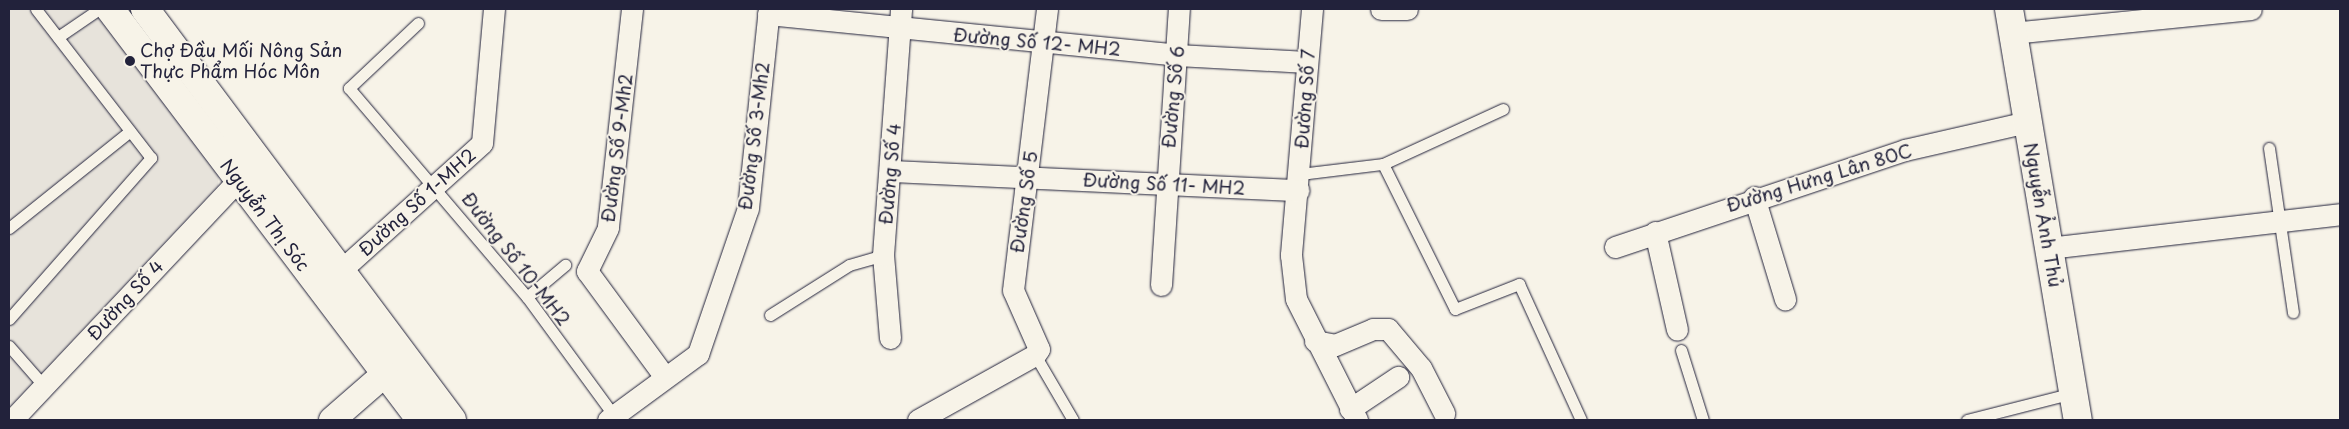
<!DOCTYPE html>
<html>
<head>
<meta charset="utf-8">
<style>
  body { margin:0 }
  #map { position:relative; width:2349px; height:429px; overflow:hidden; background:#f7f3e8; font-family:"Playpen Sans",sans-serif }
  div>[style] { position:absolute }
  .built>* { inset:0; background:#e7e3db }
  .roads { filter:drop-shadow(0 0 1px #22223b) drop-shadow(0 0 1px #22223b) }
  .service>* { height:11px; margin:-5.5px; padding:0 5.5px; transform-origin:5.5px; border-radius:5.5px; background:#f7f3e8 }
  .minor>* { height:21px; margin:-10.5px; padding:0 10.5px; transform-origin:10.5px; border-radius:10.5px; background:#f7f3e8 }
  .tertiary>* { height:26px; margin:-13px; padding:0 13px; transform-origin:13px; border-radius:13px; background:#f7f3e8 }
  .secondary>* { height:28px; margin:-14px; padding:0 14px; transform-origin:14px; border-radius:14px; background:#f7f3e8 }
  .dots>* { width:14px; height:14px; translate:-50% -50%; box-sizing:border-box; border:2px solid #f7f3e8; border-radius:50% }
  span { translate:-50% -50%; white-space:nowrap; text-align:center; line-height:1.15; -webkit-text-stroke:4px #f7f3e8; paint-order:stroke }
  .street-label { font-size:18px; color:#22223b }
  .poi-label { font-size:18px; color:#22223b }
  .left { translate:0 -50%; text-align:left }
  .frame { position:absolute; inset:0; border:10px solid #22223b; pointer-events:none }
</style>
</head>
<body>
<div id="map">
  <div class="built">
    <div style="clip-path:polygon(9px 9px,95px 9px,219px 170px,218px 186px,9px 408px)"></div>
  </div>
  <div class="roads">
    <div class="service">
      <div style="left:418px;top:23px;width:95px;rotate:136.7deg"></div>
      <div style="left:349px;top:88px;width:275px;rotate:49.6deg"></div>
      <div style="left:527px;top:297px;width:147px;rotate:53.8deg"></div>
      <div style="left:58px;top:37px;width:50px;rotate:-34.3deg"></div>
      <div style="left:2269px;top:148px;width:166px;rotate:81.7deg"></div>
      <div style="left:1383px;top:164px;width:162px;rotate:63.6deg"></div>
      <div style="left:1455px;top:309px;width:69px;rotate:-21.3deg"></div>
      <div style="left:1519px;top:284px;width:149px;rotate:65.5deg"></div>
      <div style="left:1300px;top:174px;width:84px;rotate:-6.9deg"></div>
      <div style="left:1383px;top:164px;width:132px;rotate:-24.6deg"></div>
      <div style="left:9px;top:228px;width:155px;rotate:-38.7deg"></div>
      <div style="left:527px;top:297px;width:50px;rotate:-40.1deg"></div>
      <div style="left:770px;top:315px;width:93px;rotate:-32.3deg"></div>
      <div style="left:849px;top:265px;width:35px;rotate:-16deg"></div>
      <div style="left:9px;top:319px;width:215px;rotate:-48.6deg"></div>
      <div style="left:151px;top:158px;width:188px;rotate:-127.7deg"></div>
      <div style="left:9px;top:346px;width:53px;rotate:48.8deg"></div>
      <div style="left:1681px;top:350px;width:73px;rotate:72.6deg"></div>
      <div style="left:1035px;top:355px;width:75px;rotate:59.7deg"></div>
      <div style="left:1967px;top:420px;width:109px;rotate:-14.3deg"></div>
    </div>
    <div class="minor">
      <div style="left:632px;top:9px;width:220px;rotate:96.3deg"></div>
      <div style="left:608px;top:228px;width:48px;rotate:116deg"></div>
      <div style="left:587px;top:271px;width:132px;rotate:53.7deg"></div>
      <div style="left:1312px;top:9px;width:247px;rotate:94.9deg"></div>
      <div style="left:1291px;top:255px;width:44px;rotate:83.5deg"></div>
      <div style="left:1296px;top:299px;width:136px;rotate:63.2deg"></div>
      <div style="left:1381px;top:9px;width:26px"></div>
      <div style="left:768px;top:14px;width:411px;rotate:5.7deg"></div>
      <div style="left:1177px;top:55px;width:130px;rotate:3.1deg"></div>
      <div style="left:2012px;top:33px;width:240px;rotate:-5.7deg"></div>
      <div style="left:892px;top:171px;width:407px;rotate:2.7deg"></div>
      <div style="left:1754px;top:197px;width:107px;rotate:73.1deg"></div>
      <div style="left:1655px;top:232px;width:100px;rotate:77.3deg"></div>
      <div style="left:1615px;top:247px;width:306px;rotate:-18.5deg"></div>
      <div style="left:1905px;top:150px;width:125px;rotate:-12.9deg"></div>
      <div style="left:2048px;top:248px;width:294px;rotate:-6.6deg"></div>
      <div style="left:340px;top:271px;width:191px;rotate:-42deg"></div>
      <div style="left:482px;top:143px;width:135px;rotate:-84.9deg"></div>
      <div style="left:1161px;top:285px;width:277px;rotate:-86.3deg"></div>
      <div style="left:890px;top:338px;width:83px;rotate:-94.8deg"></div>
      <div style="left:883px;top:255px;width:247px;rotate:-85.8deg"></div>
      <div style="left:1315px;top:341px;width:20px;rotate:11deg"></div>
      <div style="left:1335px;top:345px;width:41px;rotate:-22.8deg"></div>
      <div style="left:1373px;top:329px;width:15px"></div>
      <div style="left:1388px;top:329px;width:51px;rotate:49.8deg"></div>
      <div style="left:1421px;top:368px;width:51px;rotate:62.9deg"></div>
      <div style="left:1350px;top:409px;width:58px;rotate:-33.7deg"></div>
      <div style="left:12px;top:420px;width:330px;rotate:-46.7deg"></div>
      <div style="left:608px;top:420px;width:112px;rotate:-36.3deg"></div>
      <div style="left:698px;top:354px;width:154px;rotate:-71.1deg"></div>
      <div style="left:748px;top:208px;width:200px;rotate:-84deg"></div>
      <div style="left:918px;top:420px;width:134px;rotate:-29.1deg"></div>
      <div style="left:1035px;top:355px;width:7px;rotate:-56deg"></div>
      <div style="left:1039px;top:349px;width:64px;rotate:-113.8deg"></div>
      <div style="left:1013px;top:290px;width:283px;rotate:-83.1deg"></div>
    </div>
    <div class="tertiary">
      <div style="left:332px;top:420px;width:94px;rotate:-41.1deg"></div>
    </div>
    <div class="secondary">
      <div style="left:110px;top:9px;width:515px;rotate:52.89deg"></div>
      <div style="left:145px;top:9px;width:513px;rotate:53.24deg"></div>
      <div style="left:2009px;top:9px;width:417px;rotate:80.5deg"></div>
    </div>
  </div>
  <div class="dots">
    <div style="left:130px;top:61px;background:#22223b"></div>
  </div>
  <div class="street-label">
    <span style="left:1037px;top:42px;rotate:5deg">Đường Số 12- MH2</span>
    <span style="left:1173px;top:97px;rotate:-85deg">Đường Số 6</span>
    <span style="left:1305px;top:99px;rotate:-86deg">Đường Số 7</span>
    <span style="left:754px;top:136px;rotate:-83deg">Đường Số 3-Mh2</span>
    <span style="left:617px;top:148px;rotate:-83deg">Đường Số 9-Mh2</span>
    <span style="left:890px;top:174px;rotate:-85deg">Đường Số 4</span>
    <span style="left:1819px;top:178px;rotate:-17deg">Đường Hưng Lân 80C</span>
    <span style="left:1164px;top:184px;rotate:3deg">Đường Số 11- MH2</span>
    <span style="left:417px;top:202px;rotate:-42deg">Đường Số 1-MH2</span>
    <span style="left:1024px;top:202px;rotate:-82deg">Đường Số 5</span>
    <span style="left:265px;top:215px;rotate:53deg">Nguyễn Thị Sóc</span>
    <span style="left:2043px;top:215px;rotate:80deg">Nguyễn Ảnh Thủ</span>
    <span style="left:516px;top:259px;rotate:52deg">Đường Số 10-MH2</span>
    <span style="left:125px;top:300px;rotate:-47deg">Đường Số 4</span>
  </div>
  <div class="poi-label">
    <span class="left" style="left:140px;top:61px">Chợ Đầu Mối Nông Sản<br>Thực Phẩm Hóc Môn</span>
  </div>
  <div class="frame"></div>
</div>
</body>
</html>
